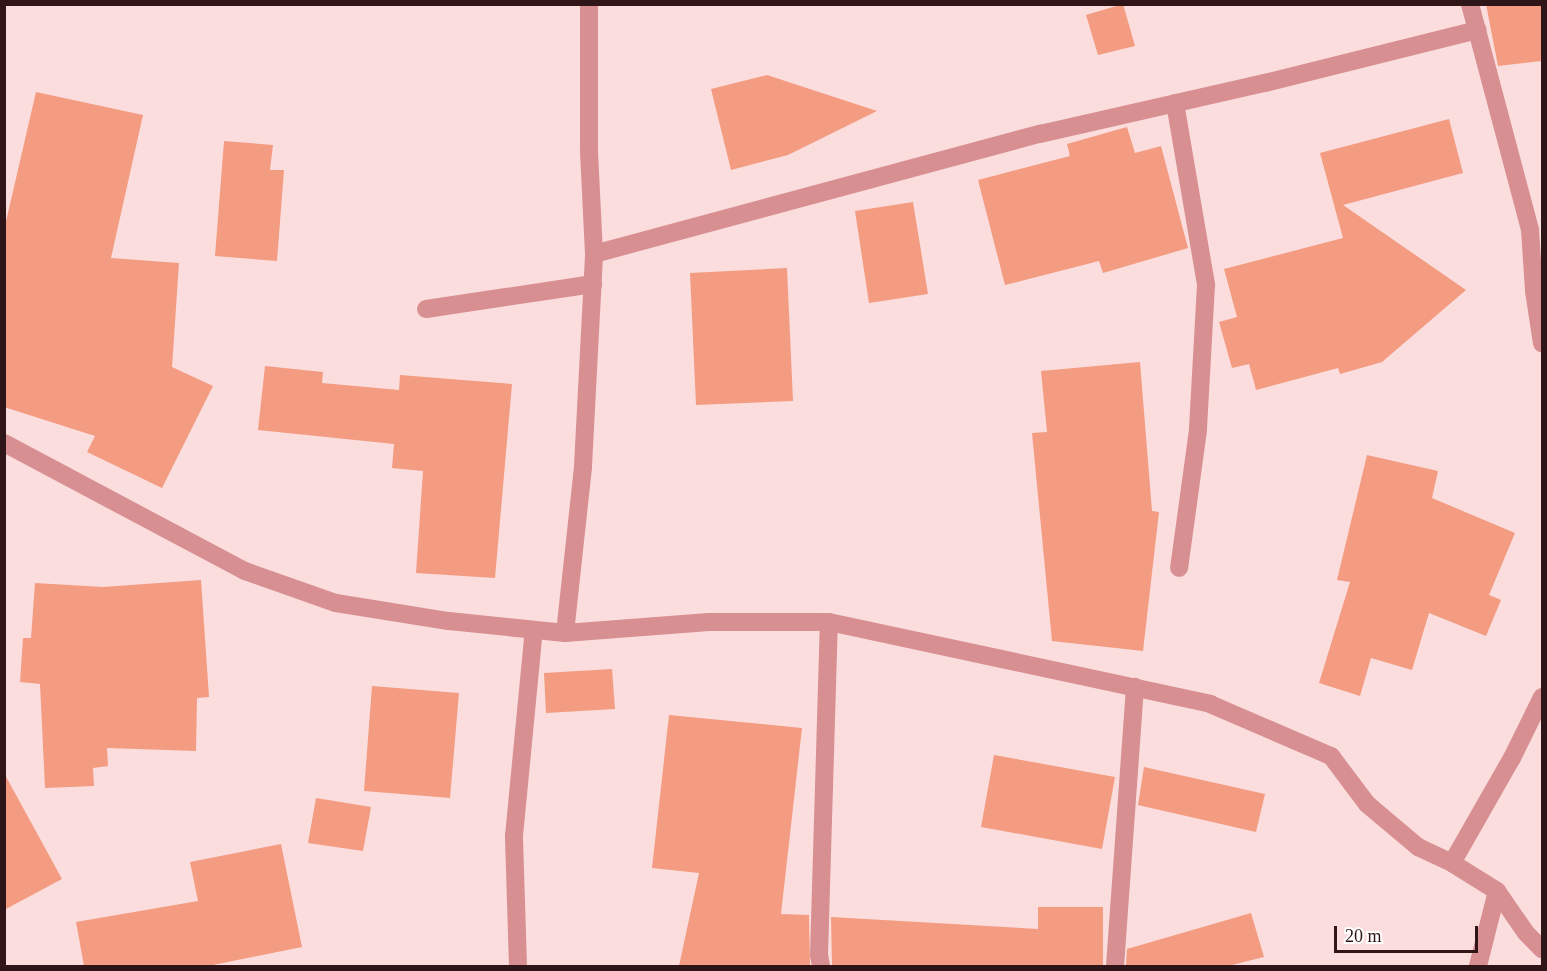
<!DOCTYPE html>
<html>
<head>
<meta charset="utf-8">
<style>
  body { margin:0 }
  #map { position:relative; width:1547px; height:971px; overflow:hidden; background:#fbdddd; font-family:"Times New Roman",serif }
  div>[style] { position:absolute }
  .building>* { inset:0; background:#f39c82 }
  .minor>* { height:18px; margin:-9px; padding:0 9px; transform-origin:9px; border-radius:9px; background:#d88f91 }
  span { translate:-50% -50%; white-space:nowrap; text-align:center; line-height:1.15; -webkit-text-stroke:5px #fff; paint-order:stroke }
  .frame { position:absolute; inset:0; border:6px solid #2f1517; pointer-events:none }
  .scale { position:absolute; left:1334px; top:926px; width:144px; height:27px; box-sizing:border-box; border:3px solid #2f1517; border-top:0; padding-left:8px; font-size:18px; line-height:21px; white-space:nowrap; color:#2f1517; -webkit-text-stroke:4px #fff; paint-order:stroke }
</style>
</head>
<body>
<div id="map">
  <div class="building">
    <div style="clip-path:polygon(1123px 4px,1135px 46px,1098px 55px,1086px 15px)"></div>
    <div style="clip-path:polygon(1486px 4px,1542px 4px,1542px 61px,1498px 66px)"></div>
    <div style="clip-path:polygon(767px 75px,877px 111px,788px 155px,731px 170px,711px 89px)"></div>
    <div style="clip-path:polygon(36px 92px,143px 115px,111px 258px,179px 263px,172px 367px,213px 386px,162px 488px,87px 452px,95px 436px,4px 407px,4px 230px)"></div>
    <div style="clip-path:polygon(1449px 119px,1463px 173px,1343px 205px,1466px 290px,1382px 362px,1340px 374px,1338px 368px,1256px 390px,1249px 364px,1232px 368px,1219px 322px,1237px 317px,1224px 269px,1343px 238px,1320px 153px)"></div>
    <div style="clip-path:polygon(1127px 127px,1135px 153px,1161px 146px,1188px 248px,1103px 273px,1099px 261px,1005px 285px,978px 180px,1070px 156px,1067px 144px)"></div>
    <div style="clip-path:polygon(224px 141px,273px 145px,270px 170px,284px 170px,277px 261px,215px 256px)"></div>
    <div style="clip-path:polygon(913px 202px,928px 294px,869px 303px,855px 211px)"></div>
    <div style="clip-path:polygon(787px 268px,793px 401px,696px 405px,690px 273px)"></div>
    <div style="clip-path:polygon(1140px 362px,1152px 511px,1159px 512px,1143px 651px,1052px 641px,1032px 433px,1047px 432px,1041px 371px)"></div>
    <div style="clip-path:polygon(265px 366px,323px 372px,322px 383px,399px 390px,400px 375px,512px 384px,495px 578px,416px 573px,423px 471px,392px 468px,394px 444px,258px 430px)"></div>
    <div style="clip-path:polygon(1367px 455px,1438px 471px,1432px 498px,1515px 533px,1489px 595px,1501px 600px,1486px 636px,1429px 613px,1412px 670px,1371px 658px,1360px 696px,1319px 683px,1350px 582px,1337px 580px)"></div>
    <div style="clip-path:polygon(201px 580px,209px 697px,197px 698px,196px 751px,107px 748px,108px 766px,93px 768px,94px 786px,45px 788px,40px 684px,20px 682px,23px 638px,31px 638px,35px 583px,103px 587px)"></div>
    <div style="clip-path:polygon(612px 669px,615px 709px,546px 713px,544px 673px)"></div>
    <div style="clip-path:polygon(372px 686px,459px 693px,450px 798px,364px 791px)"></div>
    <div style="clip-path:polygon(669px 715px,802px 728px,781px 914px,809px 915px,810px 966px,679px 966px,699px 873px,652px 868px)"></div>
    <div style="clip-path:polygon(994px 755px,1115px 777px,1102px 849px,981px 827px)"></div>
    <div style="clip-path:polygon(1144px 767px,1265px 794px,1256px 832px,1138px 805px)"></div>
    <div style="clip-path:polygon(4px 773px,62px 879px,4px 910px)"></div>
    <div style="clip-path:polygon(316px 798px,371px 807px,363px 851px,308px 843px)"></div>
    <div style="clip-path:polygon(281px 844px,302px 947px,208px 966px,84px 966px,76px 922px,198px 901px,190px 862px)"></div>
    <div style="clip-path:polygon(1038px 907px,1103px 907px,1103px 966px,832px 966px,831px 917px,1038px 929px)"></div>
    <div style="clip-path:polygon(1251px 913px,1264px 957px,1228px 966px,1126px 966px,1127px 949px)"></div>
  </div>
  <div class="minor">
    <div style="left:1470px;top:4px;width:234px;rotate:75.1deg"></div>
    <div style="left:1530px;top:230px;width:61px;rotate:86.2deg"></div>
    <div style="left:1534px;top:291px;width:53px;rotate:81.3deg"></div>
    <div style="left:1175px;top:103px;width:185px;rotate:80.3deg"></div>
    <div style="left:1206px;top:285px;width:145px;rotate:93.2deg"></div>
    <div style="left:1198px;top:430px;width:139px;rotate:97.8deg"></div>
    <div style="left:594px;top:254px;width:462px;rotate:-15.1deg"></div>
    <div style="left:1040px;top:134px;width:231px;rotate:-12.8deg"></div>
    <div style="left:1265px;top:83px;width:219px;rotate:-14deg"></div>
    <div style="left:426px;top:309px;width:169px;rotate:-8.5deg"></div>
    <div style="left:4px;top:443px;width:273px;rotate:28deg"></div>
    <div style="left:245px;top:571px;width:96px;rotate:19.4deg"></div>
    <div style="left:336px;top:603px;width:114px;rotate:9.1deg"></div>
    <div style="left:449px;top:621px;width:117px;rotate:5.9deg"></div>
    <div style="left:565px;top:633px;width:144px;rotate:-4.4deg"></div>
    <div style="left:709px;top:622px;width:120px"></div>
    <div style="left:829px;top:622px;width:390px;rotate:12.1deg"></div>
    <div style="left:1210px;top:704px;width:132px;rotate:23.3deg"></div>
    <div style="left:1331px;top:756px;width:60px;rotate:53.1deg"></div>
    <div style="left:1367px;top:804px;width:67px;rotate:40.1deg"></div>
    <div style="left:1418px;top:847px;width:38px;rotate:25deg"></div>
    <div style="left:1452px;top:863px;width:53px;rotate:31.9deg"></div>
    <div style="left:1497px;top:891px;width:51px;rotate:55.4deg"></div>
    <div style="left:1526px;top:933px;width:23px;rotate:45deg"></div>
    <div style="left:565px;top:633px;width:168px;rotate:-83.8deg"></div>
    <div style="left:583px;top:466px;width:212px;rotate:-87deg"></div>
    <div style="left:594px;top:254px;width:104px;rotate:-92.8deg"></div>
    <div style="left:589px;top:150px;width:146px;rotate:-90deg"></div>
    <div style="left:1452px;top:863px;width:121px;rotate:-60.3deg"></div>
    <div style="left:1512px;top:758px;width:68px;rotate:-63.8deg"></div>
    <div style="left:518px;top:966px;width:130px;rotate:-91.8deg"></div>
    <div style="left:514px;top:836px;width:207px;rotate:-84.5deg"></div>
    <div style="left:821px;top:966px;width:11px;rotate:-100deg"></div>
    <div style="left:819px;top:955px;width:333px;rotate:-88.3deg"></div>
    <div style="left:1115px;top:966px;width:280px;rotate:-85.9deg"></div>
    <div style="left:1478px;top:966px;width:77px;rotate:-75.8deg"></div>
  </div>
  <div class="frame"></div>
  <div class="scale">20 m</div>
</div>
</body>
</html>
